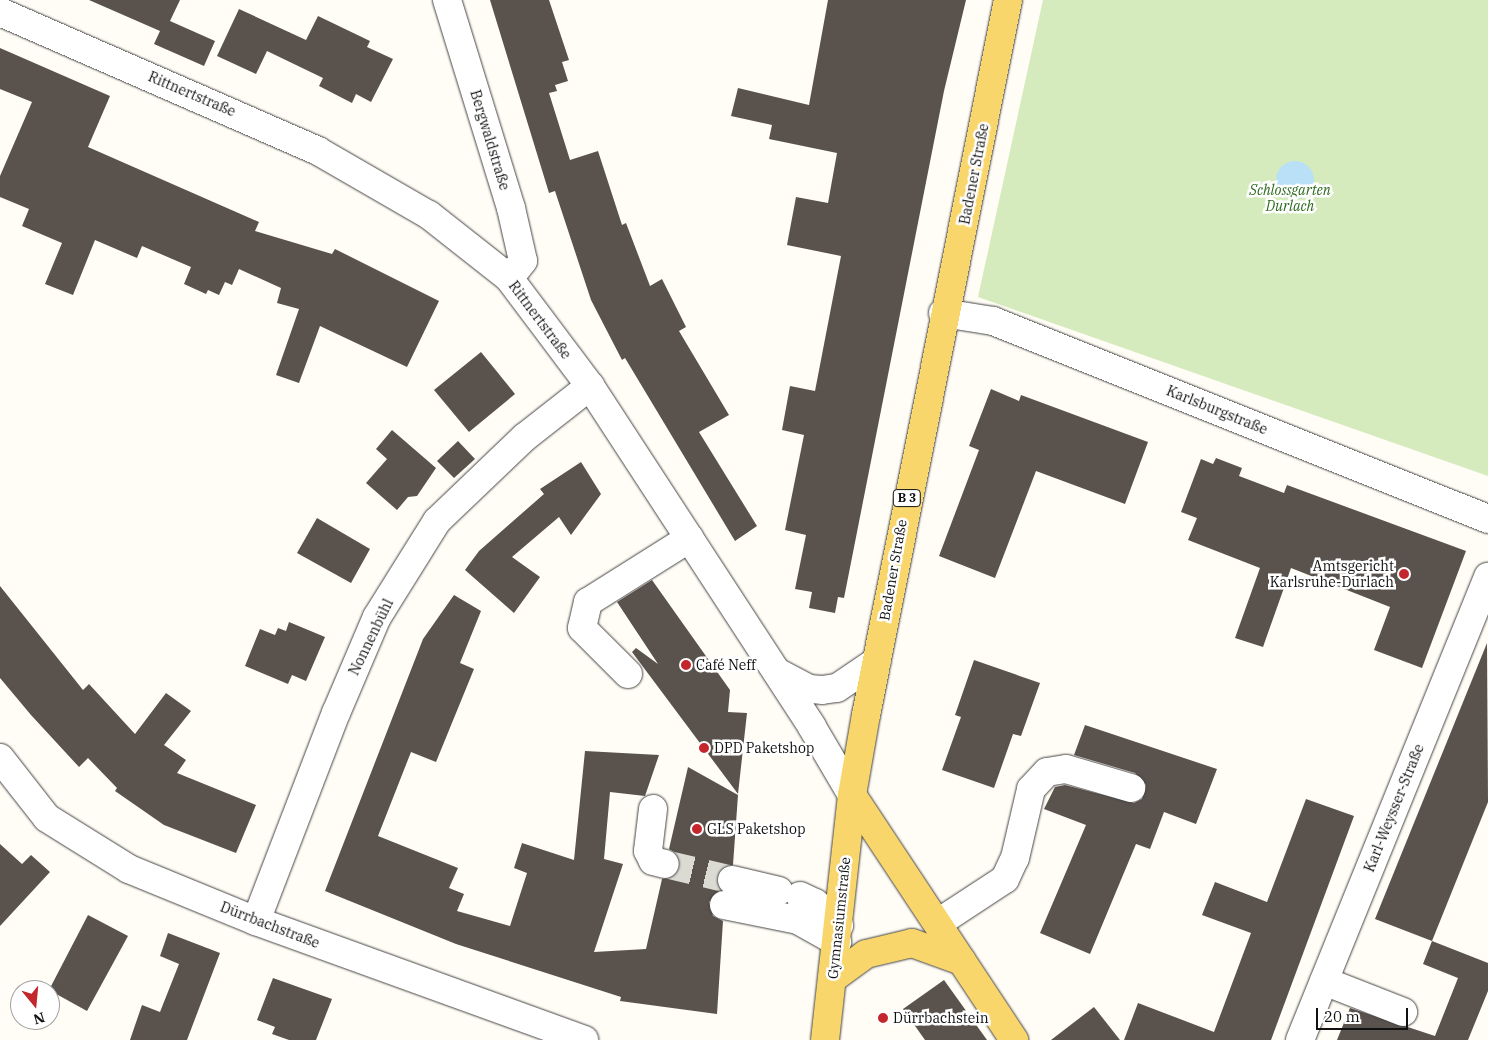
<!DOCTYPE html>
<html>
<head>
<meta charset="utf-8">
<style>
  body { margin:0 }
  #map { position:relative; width:1488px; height:1040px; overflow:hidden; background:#fffdf5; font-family:"IBM Plex Serif",serif }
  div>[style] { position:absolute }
  .green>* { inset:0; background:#d5ebbd }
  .water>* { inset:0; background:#b9e0f7 }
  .round { border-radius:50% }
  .building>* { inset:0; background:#5a524d }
  .minor-tunnel>* { height:28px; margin-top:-14px; transform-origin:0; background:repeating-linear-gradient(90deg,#dbdad3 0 28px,transparent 0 42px) }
  .roads { filter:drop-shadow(0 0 1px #444) drop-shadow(0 0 1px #444) }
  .minor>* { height:28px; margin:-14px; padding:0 14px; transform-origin:14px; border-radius:14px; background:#fff }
  .major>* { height:28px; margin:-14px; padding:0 14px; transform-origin:14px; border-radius:14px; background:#f9d66b }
  .dots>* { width:14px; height:14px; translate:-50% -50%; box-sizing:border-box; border:2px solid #fff; border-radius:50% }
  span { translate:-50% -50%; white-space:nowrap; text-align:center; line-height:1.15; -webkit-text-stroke:5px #fff; paint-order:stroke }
  .shield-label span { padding:1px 4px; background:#fff; border:1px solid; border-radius:4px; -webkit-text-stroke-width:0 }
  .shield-label { font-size:12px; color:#111; font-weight:700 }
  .street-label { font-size:14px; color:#111 }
  .park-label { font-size:14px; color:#2f6b1f; font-style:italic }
  .poi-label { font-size:14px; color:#111 }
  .right { translate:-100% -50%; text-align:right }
  .left { translate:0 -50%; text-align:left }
  .north { position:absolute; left:10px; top:980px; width:50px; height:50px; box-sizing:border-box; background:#fff; border:1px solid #a0a0a0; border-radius:50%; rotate:163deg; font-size:14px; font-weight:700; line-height:20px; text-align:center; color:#111 }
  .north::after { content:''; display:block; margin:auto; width:18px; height:22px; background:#c4262e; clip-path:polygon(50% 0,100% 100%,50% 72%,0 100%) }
  .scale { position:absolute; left:1316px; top:1008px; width:92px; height:22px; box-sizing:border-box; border:2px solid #111; border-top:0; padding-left:6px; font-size:15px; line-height:18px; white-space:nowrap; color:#111; -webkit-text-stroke:4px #fff; paint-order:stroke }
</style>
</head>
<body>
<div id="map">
  <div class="green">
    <div style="clip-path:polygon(1043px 0,1488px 0,1488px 476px,978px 297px)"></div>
  </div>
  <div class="water">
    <div class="round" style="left:1276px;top:161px;width:38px;height:38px"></div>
  </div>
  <div class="building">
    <div style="clip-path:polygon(89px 0,180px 0,170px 21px,215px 41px,204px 66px,154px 44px,160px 31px)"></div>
    <div style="clip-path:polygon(490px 0,549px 0,569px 60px,562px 62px,568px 81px,555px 85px,557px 91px,549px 93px,570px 160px,598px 151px,622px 225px,626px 223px,650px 286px,662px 279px,686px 327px,679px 331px,729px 415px,699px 432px,757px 526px,735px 541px,625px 358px,622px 360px,591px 300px,555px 191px,549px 193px)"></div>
    <div style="clip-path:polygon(828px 0,966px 0,944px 91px,844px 598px,838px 597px,835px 613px,809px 608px,812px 592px,795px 589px,806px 535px,785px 530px,804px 435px,782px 430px,790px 386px,815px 391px,841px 256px,787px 245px,796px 197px,828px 203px,837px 153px,769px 139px,772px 125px,731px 116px,738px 88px,809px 105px)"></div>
    <div style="clip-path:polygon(239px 9px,306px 40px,318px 16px,370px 41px,367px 47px,393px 59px,371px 102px,356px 94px,352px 103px,319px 86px,323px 78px,267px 51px,256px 74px,217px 56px)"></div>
    <div style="clip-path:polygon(0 48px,110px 96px,88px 147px,259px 222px,255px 231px,332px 254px,335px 249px,439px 301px,407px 367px,320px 326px,299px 383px,276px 375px,299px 309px,277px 303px,281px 288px,239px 269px,232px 285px,225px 282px,219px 295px,208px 290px,206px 294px,184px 284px,191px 267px,142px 246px,137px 258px,95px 240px,73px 295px,45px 284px,62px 243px,22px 226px,29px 209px,0 197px,0 176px,32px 102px,0 89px)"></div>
    <div style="clip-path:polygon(481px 352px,515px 394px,469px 432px,434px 390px)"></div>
    <div style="clip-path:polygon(991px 389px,1019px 401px,1021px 395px,1148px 442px,1125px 504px,1036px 471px,995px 578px,939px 556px,979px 450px,969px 446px)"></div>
    <div style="clip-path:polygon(392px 430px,436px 468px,417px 496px,408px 497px,397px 510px,366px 483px,387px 459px,376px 449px)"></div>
    <div style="clip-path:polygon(458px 441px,475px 459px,454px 478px,437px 461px)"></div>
    <div style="clip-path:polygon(1216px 458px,1242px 468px,1239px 476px,1284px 493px,1287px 485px,1466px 551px,1422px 668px,1374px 650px,1390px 607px,1291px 568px,1263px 647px,1235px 638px,1260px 568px,1188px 540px,1197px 518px,1181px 512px,1201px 459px,1213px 464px)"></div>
    <div style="clip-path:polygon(581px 462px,601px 494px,571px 535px,559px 517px,512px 557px,540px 577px,514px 613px,465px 570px,479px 551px,544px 494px,540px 489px)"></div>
    <div style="clip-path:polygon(317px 518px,370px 549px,351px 583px,297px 553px)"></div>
    <div style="clip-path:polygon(652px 580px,730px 690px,728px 712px,747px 713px,738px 794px,632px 652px,636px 648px,658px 664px,617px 602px)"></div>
    <div style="clip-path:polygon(0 586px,83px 690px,89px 684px,135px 734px,166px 693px,191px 711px,164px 745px,186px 760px,177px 773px,256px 805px,236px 853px,164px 825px,115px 791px,117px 788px,88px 758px,79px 767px,31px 715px,0 678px)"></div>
    <div style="clip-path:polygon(454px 595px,481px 611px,460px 663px,474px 669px,436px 762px,411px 752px,378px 836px,458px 868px,449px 888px,464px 894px,457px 911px,510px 926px,527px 873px,514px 868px,522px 843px,574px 860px,585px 751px,659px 755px,645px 796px,610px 792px,604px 859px,623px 864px,594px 952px,646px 949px,662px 879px,676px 875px,680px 867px,676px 853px,669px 849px,688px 767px,738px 795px,733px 865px,720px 870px,717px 877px,720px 890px,709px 902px,713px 916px,723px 921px,717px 1014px,620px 1001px,621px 997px,456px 944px,325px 891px,423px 639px)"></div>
    <div style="clip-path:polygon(289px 622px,325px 637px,306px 681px,292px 675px,288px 684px,245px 666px,260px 629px,275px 635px,278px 628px,286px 631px)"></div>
    <div style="clip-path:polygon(1487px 643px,1488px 802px,1432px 941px,1375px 919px)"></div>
    <div style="clip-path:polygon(974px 660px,1040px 683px,1021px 736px,1013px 734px,994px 788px,942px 770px,961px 717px,955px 715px)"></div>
    <div style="clip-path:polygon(1085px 725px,1217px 769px,1196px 824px,1164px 812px,1150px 849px,1136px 844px,1090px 954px,1040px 933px,1086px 825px,1044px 809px,1055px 787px,1065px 785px,1134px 803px,1142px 799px,1146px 785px,1135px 773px,1074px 755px)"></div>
    <div style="clip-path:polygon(1306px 799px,1354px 816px,1271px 1040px,1124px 1040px,1138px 1003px,1214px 1032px,1251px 933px,1202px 915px,1215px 882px,1267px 902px)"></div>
    <div style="clip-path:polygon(0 844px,22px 864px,31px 855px,50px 872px,0 926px)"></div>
    <div style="clip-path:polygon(88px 915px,128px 936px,87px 1011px,49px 990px)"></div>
    <div style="clip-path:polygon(168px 933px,220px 953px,187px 1040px,130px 1040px,142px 1005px,160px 1012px,179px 964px,160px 956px)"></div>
    <div style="clip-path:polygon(1432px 941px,1488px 963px,1488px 991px,1468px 1040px,1337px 1040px,1350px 1008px,1435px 1036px,1458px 978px,1423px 964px)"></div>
    <div style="clip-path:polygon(273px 978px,332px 999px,316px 1040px,289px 1040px,272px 1034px,275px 1027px,257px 1020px)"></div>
    <div style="clip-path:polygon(944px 980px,987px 1040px,925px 1040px,903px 1009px)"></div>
    <div style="clip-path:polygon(1094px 1007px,1120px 1040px,1051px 1040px)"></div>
  </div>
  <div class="minor-tunnel">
    <div style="left:665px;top:864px;width:69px;rotate:13.4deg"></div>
  </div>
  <div class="roads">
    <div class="minor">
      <div style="left:447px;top:0;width:218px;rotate:72.9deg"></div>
      <div style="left:511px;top:208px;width:54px;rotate:77.2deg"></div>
      <div style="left:523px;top:261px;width:22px;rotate:129deg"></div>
      <div style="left:0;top:12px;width:347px;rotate:23.6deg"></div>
      <div style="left:318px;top:151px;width:128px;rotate:30deg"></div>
      <div style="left:429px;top:215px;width:102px;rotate:38.2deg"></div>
      <div style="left:509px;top:278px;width:135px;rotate:53.1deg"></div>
      <div style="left:590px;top:386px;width:407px;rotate:56.9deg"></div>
      <div style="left:812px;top:727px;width:79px;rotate:59.5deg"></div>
      <div style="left:943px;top:313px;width:51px;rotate:9.1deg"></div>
      <div style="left:993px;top:321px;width:533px;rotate:21.8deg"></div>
      <div style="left:777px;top:672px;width:36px;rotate:28deg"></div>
      <div style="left:809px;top:689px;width:13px;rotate:4deg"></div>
      <div style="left:822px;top:690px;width:15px;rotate:-8deg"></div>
      <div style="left:837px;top:688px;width:48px;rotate:-34deg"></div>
      <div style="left:628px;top:674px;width:65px;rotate:-135deg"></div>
      <div style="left:582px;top:628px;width:27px;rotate:-77deg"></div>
      <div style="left:588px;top:602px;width:120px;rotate:-32.1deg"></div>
      <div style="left:0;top:758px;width:76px;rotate:51.9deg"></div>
      <div style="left:47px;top:818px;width:97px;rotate:31.9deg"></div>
      <div style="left:129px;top:869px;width:137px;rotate:22.3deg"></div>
      <div style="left:256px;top:921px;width:349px;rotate:19.9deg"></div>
      <div style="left:653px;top:809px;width:42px;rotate:96.8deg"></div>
      <div style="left:648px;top:851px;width:11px;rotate:63deg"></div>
      <div style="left:653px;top:861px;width:12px;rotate:14deg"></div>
      <div style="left:732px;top:880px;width:48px;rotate:13.2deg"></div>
      <div style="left:800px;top:896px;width:17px;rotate:25deg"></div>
      <div style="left:815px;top:903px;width:33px;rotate:43deg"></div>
      <div style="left:724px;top:905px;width:76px;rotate:11.5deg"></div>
      <div style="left:798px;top:920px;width:45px;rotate:29.4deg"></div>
      <div style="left:256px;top:921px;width:223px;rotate:-69deg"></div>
      <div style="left:336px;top:713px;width:104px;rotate:-66.9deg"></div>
      <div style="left:377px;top:617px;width:113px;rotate:-58deg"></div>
      <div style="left:437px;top:521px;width:122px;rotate:-43.7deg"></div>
      <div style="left:525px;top:437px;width:83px;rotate:-38.1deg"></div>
      <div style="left:938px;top:923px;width:80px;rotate:-33.3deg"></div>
      <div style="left:1005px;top:879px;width:23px;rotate:-65deg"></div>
      <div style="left:1015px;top:858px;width:71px;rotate:-76.9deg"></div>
      <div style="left:1031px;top:789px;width:23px;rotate:-47deg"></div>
      <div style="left:1047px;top:772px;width:19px;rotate:-9deg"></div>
      <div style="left:1066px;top:769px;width:68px;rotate:16.3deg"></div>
      <div style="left:1324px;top:981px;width:85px;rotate:21.4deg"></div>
      <div style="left:1300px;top:1040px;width:500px;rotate:-67.9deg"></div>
    </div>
    <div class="major">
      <div style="left:852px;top:795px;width:294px;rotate:56.5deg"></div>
      <div style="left:832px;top:979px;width:42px;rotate:-36.3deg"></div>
      <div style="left:866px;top:954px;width:47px;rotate:-13.4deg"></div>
      <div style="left:912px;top:943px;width:53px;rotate:19.8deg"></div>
      <div style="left:825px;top:1040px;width:246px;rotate:-83.7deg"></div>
      <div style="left:852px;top:795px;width:81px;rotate:-80.1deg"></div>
      <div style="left:866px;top:715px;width:729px;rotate:-78.77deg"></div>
    </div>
  </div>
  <div class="dots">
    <div style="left:1404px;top:574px;background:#c4262e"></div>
    <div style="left:686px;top:665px;background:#c4262e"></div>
    <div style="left:704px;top:748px;background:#c4262e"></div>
    <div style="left:697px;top:829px;background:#c4262e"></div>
    <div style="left:883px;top:1018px;background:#c4262e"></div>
  </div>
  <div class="shield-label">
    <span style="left:907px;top:498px">B 3</span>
  </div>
  <div class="street-label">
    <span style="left:192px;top:94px;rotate:23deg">Rittnertstraße</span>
    <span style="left:490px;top:140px;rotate:73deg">Bergwaldstraße</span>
    <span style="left:974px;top:174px;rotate:-79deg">Badener Straße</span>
    <span style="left:540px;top:320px;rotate:53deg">Rittnertstraße</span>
    <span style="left:1217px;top:410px;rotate:22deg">Karlsburgstraße</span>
    <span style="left:893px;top:570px;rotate:-80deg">Badener Straße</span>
    <span style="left:371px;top:637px;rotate:-64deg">Nonnenbühl</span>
    <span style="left:1394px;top:808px;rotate:-68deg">Karl-Weysser-Straße</span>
    <span style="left:839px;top:918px;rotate:-84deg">Gymnasiumstraße</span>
    <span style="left:270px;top:925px;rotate:21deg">Dürrbachstraße</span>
  </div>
  <div class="park-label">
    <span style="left:1290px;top:198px">Schlossgarten<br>Durlach</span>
  </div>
  <div class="poi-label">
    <span class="right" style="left:1394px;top:574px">Amtsgericht<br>Karlsruhe-Durlach</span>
    <span class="left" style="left:696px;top:665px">Café Neff</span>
    <span class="left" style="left:714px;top:748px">DPD Paketshop</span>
    <span class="left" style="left:707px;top:829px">GLS Paketshop</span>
    <span class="left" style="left:893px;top:1018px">Dürrbachstein</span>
  </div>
  <div class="north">N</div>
  <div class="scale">20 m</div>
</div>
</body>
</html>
